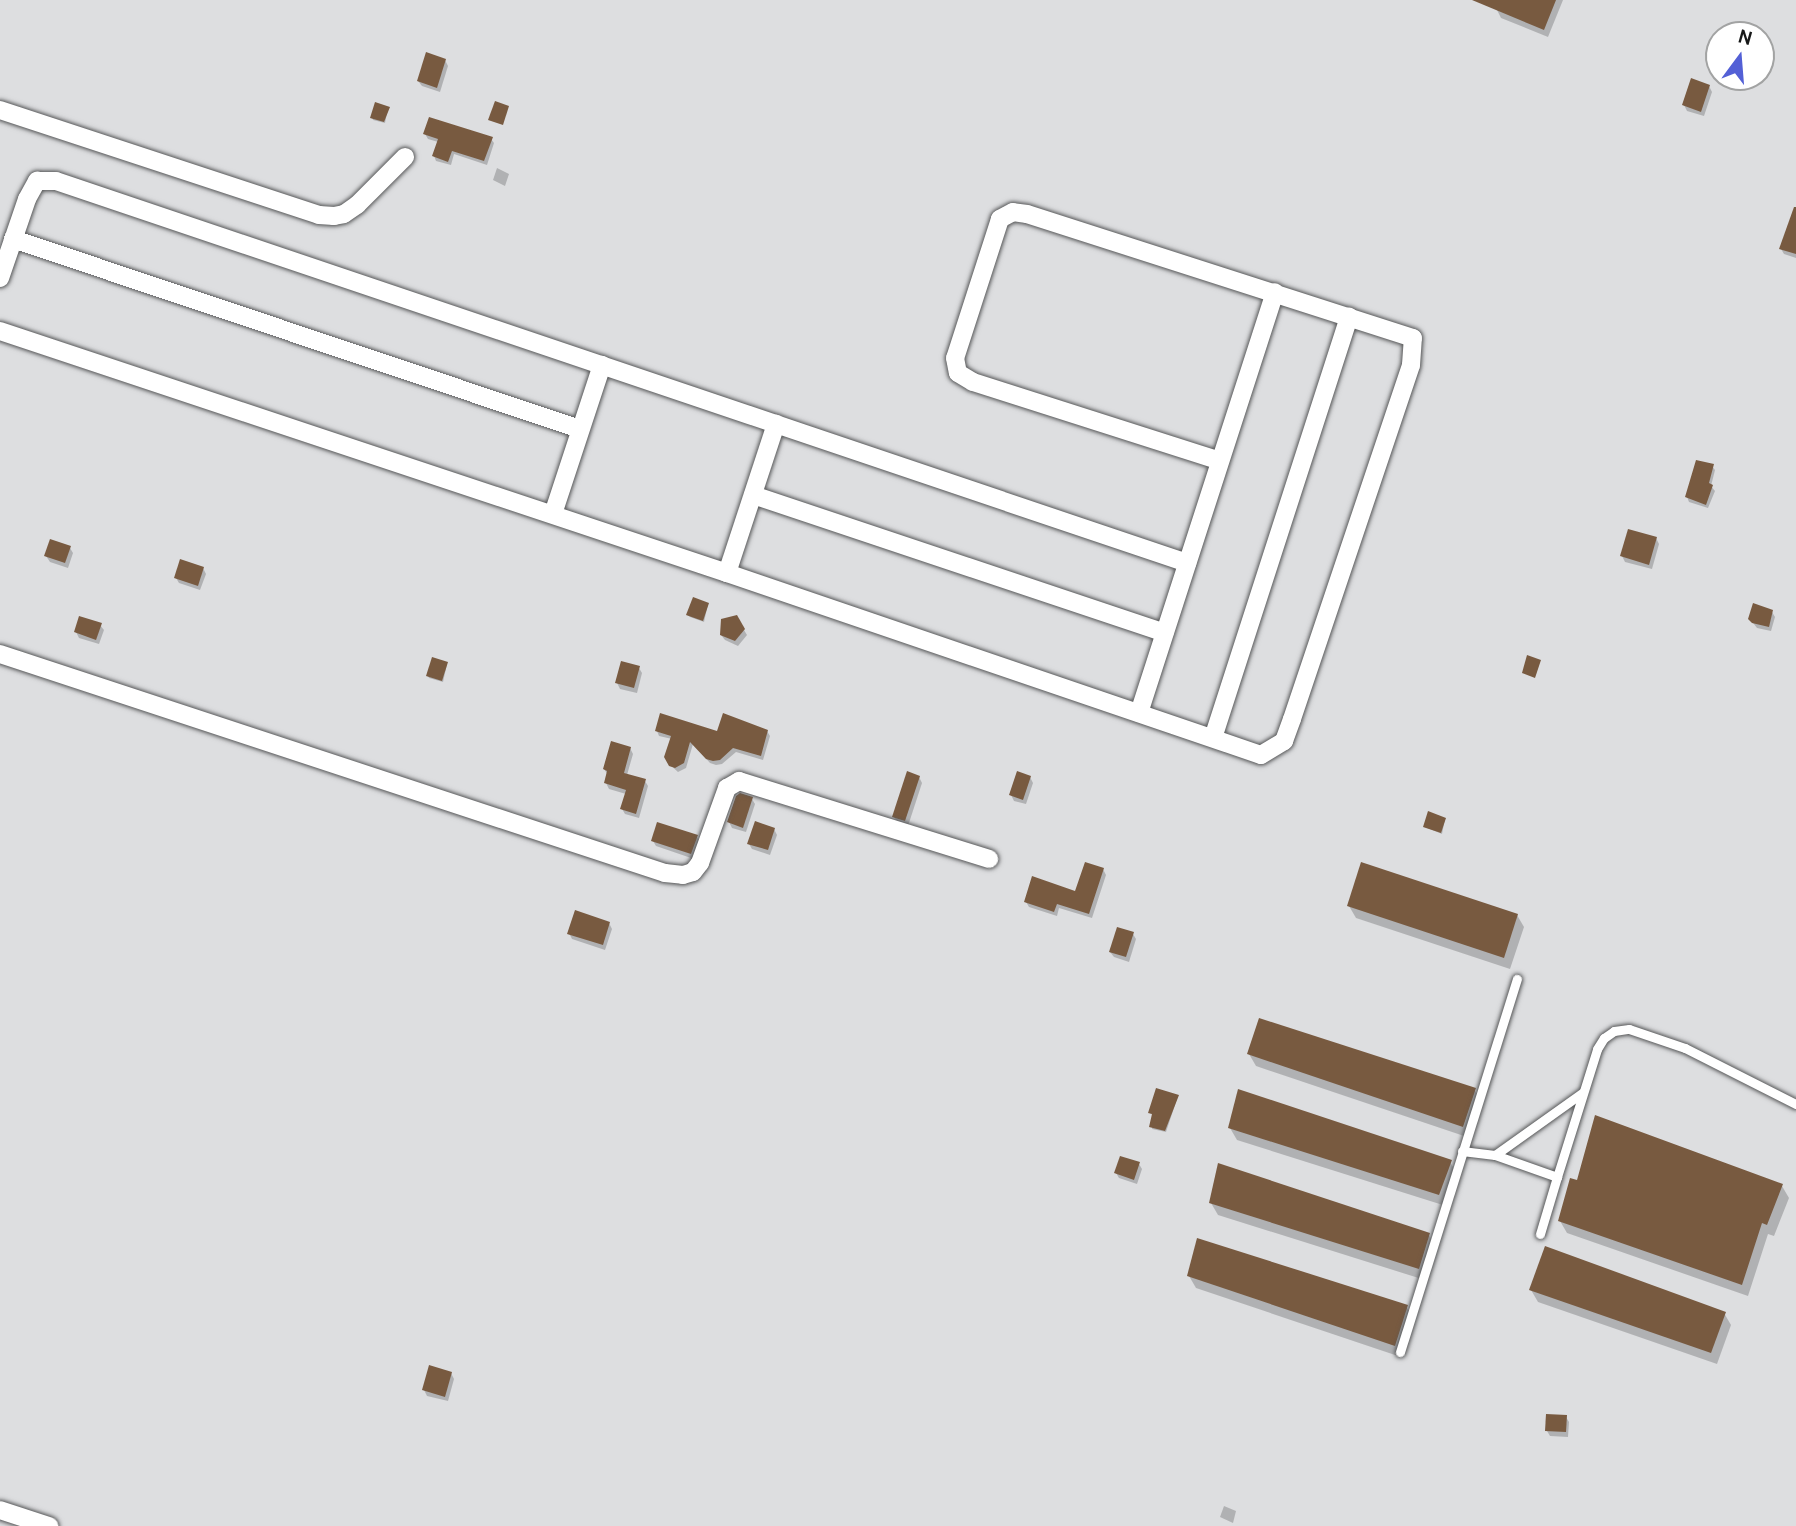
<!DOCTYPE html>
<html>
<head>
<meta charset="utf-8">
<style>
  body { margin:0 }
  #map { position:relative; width:1796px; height:1526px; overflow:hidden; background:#dddee0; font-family:Cabin,sans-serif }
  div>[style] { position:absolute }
  .shadow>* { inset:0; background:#0003 }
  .building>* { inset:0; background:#785a40 }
  .roads { filter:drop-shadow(0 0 2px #565758) drop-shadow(0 0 2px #565758) }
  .service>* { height:9px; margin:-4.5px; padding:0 4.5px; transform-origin:4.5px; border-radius:4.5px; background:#fff }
  .minor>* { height:18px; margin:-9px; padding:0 9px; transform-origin:9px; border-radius:9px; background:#fff }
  span { translate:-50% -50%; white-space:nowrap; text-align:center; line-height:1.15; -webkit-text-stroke:7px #fff; paint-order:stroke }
  .north { position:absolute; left:1705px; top:21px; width:70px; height:70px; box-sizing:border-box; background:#fff; border:2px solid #a2a3a3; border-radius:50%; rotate:16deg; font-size:19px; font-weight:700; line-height:28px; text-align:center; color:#171818 }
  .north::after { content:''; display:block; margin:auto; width:24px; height:32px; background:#5360d6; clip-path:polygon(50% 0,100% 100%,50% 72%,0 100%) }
</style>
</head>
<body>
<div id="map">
  <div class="shadow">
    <div style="clip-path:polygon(1501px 0,1563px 0,1548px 37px,1501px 18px,1497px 10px)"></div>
    <div style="clip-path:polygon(445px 60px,448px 66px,440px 92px,422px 86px,418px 81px)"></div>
    <div style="clip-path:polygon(1709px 86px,1712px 92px,1704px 116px,1687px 111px,1684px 105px)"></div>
    <div style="clip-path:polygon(388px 108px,385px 123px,373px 120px,372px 117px)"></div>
    <div style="clip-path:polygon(425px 134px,491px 139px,494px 143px,487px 165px,454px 154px,451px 165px,436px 161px,434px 156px,438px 142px,428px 139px)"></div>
    <div style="clip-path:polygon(497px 168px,509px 174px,505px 186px,493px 180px)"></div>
    <div style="clip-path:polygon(1796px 228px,1796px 258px,1784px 254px,1781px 249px)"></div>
    <div style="clip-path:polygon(1712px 466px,1715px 470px,1711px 486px,1715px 491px,1708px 508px,1689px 502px,1687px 497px)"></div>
    <div style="clip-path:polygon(1656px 538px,1659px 544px,1652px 569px,1625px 562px,1622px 556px)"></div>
    <div style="clip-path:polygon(70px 548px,73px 553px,68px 568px,50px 562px,46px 556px)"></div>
    <div style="clip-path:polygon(203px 568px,206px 574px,200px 590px,179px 583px,176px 578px)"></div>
    <div style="clip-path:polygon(708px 604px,704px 622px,690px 617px,688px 615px)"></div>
    <div style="clip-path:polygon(1772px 612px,1775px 617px,1771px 631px,1757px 628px,1750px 619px)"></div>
    <div style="clip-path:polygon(100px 625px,104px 630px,99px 644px,79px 638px,76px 632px)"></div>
    <div style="clip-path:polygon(744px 630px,747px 635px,738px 646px,725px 640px,721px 635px)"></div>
    <div style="clip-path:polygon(447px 664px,443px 682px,429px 678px,428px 676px)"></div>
    <div style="clip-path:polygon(639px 668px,642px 673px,637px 693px,620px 689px,617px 683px)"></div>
    <div style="clip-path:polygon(657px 731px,767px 731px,770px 736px,763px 760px,736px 752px,722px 764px,716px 765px,710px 763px,693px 744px,686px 768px,678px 772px,667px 762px,672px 739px,659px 736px)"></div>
    <div style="clip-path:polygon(630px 748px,633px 754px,627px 775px,645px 781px,648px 786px,639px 818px,625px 814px,622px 809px,626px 794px,609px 789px,606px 783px,608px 775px,604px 769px)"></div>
    <div style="clip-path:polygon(919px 777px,922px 783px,908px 826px,897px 822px,894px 817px)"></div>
    <div style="clip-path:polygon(1030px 777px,1033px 783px,1026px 804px,1014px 801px,1011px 795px)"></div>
    <div style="clip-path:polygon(752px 799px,755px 804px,746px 832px,732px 828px,729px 822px)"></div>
    <div style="clip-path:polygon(1445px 819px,1442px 834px,1425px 827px)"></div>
    <div style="clip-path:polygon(774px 829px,777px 835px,770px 855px,752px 849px,749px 844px)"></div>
    <div style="clip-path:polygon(697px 837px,700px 842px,694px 859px,656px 846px,653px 841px)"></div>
    <div style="clip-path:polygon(1103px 869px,1106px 875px,1092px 918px,1059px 908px,1057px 916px,1029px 907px,1026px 902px,1076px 893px)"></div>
    <div style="clip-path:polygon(1349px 906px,1517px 915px,1524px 927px,1510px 969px,1356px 918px)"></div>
    <div style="clip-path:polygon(609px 923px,612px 929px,605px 950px,572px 939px,569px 933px)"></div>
    <div style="clip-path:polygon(1133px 934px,1136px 939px,1129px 962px,1114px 957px,1110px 952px)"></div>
    <div style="clip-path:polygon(1249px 1054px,1474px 1089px,1481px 1101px,1470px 1138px,1256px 1066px)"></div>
    <div style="clip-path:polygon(1178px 1096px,1166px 1132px,1152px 1129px,1154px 1116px,1150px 1113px)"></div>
    <div style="clip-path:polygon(1230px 1128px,1450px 1162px,1457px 1174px,1446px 1206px,1237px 1140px)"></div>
    <div style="clip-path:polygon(1139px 1164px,1142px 1169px,1137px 1184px,1119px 1178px,1116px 1173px)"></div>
    <div style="clip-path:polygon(1782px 1186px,1789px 1198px,1774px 1236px,1768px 1234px,1748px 1296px,1567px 1233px,1560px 1221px)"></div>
    <div style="clip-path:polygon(1211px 1203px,1429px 1235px,1436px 1247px,1425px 1280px,1218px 1215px)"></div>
    <div style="clip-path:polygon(1189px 1276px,1406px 1306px,1413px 1318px,1401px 1357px,1196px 1288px)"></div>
    <div style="clip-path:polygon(1531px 1290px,1724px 1313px,1731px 1325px,1717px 1364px,1538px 1302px)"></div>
    <div style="clip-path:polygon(451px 1373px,454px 1379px,448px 1401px,427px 1396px,424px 1390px)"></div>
    <div style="clip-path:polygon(1566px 1417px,1569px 1422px,1568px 1437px,1550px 1436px,1547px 1431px)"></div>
    <div style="clip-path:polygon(1224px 1506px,1236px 1511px,1233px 1523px,1220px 1517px)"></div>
  </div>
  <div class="building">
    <div style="clip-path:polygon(1472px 0,1556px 0,1544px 30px)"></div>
    <div style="clip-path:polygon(426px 52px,446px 59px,437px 88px,417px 81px)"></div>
    <div style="clip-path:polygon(1691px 78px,1710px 85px,1701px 112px,1682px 105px)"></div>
    <div style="clip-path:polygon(495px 101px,509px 106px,503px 125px,488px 120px)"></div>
    <div style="clip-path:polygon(375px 102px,390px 107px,384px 122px,370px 118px)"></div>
    <div style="clip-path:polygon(429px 117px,493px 137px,484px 161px,452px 151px,448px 162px,432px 156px,438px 139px,423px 134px)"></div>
    <div style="clip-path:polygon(1794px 207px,1796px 207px,1796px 254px,1779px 249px)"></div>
    <div style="clip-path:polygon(1696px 460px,1714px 464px,1709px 483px,1713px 485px,1706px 505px,1685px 497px)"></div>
    <div style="clip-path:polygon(1628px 529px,1657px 537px,1649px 565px,1620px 556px)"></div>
    <div style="clip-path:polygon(50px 539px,71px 546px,65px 563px,44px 556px)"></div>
    <div style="clip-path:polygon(180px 559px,204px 567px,198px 586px,174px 578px)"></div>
    <div style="clip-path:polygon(693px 597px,709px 603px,703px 621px,686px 615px)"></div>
    <div style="clip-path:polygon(1753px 603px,1773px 610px,1769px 627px,1752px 623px,1748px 619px)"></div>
    <div style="clip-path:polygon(737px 615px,745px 629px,735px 641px,720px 635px,721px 619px)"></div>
    <div style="clip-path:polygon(79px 616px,102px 623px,96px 640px,74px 632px)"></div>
    <div style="clip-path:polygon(1527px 655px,1541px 660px,1535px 678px,1522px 673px)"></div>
    <div style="clip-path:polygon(432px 657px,448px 662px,442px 681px,426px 676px)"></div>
    <div style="clip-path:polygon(621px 661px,640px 666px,634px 688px,615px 683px)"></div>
    <div style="clip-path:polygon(660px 713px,717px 731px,723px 713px,768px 730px,761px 756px,733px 748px,720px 760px,713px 761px,706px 759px,690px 742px,684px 763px,675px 768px,669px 766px,664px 757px,671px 736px,655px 731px)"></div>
    <div style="clip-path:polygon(611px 741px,631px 747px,624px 773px,646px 779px,636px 814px,620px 809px,626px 790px,604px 783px,607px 771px,603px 769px)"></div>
    <div style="clip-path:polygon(907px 771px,920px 776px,905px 821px,892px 817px)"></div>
    <div style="clip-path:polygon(1017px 771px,1031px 776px,1023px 800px,1009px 795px)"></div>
    <div style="clip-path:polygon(740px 793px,753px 797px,743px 828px,727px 822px,736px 796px)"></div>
    <div style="clip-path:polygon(1428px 811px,1446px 818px,1441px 833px,1423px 827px)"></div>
    <div style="clip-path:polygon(755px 821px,775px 828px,768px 850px,747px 844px)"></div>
    <div style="clip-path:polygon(657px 822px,698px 835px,691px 854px,651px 841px)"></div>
    <div style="clip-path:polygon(1085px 862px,1104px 868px,1089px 914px,1057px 904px,1054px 912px,1024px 902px,1032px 876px,1075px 891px)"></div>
    <div style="clip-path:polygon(1361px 862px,1518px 914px,1504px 958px,1347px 906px)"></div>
    <div style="clip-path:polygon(575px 910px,610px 922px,603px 945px,567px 934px)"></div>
    <div style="clip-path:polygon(1117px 927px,1134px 932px,1126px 957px,1109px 952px)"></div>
    <div style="clip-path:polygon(1259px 1018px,1476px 1088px,1463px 1127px,1247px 1054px)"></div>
    <div style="clip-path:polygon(1156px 1088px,1179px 1095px,1165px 1131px,1149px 1127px,1152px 1114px,1148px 1113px)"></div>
    <div style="clip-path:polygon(1238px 1089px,1452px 1160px,1439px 1195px,1228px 1128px)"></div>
    <div style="clip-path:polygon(1595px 1115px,1783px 1184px,1767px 1225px,1762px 1223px,1742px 1285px,1558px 1221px,1570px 1178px,1577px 1180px)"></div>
    <div style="clip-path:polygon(1120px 1156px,1140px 1162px,1134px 1180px,1114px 1173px)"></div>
    <div style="clip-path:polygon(1218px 1163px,1430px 1233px,1419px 1269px,1209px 1203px)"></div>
    <div style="clip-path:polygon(1197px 1238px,1408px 1305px,1395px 1346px,1187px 1276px)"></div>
    <div style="clip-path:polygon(1545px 1246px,1726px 1312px,1711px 1353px,1529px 1290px)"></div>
    <div style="clip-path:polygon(429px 1365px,452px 1372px,445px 1397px,422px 1390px)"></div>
    <div style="clip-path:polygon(1546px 1414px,1567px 1415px,1566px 1432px,1545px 1431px)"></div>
  </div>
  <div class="roads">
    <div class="service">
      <div style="left:1462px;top:1151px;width:33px;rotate:7deg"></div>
      <div style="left:1495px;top:1155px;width:107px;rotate:-35.5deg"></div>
      <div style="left:1495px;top:1155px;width:66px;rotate:19.5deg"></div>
      <div style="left:1557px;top:1177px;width:134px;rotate:-72.6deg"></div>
      <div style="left:1597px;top:1049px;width:13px;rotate:-58deg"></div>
      <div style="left:1604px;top:1038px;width:12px;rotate:-35deg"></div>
      <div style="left:1614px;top:1031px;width:15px;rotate:-8deg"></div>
      <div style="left:1629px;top:1029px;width:59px;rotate:18.7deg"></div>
      <div style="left:1685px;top:1048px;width:124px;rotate:26.8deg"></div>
      <div style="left:1540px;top:1234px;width:59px;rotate:-73.4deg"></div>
      <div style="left:1400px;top:1352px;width:391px;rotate:-72.6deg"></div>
    </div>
    <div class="minor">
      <div style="left:0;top:110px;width:336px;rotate:18.2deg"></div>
      <div style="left:319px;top:215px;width:15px;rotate:4deg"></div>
      <div style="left:334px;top:216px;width:10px;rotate:-11deg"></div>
      <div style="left:344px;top:214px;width:16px;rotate:-35deg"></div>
      <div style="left:357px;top:205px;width:68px;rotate:-45deg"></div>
      <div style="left:13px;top:239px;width:598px;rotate:18.53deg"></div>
      <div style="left:0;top:278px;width:83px;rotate:-71.1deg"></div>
      <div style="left:27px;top:199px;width:21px;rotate:-61deg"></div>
      <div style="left:37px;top:181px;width:19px"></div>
      <div style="left:56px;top:181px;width:1194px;rotate:18.66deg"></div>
      <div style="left:0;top:331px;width:766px;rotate:18.41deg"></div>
      <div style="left:727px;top:573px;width:564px;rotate:18.82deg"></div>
      <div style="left:1261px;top:755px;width:27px;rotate:-31deg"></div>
      <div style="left:1284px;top:741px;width:23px;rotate:-70deg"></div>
      <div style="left:1292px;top:719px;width:373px;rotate:-71.4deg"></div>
      <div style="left:1411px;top:365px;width:27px;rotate:-86deg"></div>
      <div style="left:1413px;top:338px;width:405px;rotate:-162.2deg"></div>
      <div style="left:1027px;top:214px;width:14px;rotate:-172deg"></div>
      <div style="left:1013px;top:212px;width:15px;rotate:152deg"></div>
      <div style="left:1000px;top:219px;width:146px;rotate:107.9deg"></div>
      <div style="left:955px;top:358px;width:15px;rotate:79deg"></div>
      <div style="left:958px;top:373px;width:17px;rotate:31deg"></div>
      <div style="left:973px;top:382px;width:259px;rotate:17.7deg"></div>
      <div style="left:753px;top:495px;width:434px;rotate:18.5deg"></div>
      <div style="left:553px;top:514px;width:157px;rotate:-71.8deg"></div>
      <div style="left:727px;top:573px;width:157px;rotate:-71.8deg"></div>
      <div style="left:0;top:654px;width:700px;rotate:18.23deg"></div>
      <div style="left:665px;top:873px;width:18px;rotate:6deg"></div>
      <div style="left:683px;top:875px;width:10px;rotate:-17deg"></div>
      <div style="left:693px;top:872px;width:11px;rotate:-52deg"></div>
      <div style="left:700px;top:863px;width:80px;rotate:-70.2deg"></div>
      <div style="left:727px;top:788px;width:14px;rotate:-30deg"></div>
      <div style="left:739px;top:781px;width:262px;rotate:17.3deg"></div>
      <div style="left:1139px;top:713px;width:442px;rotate:-72.1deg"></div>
      <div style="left:1213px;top:738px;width:443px;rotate:-72.1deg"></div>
      <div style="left:0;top:1510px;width:52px;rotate:18.1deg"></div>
    </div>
  </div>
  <div class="north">N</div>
</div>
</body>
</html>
